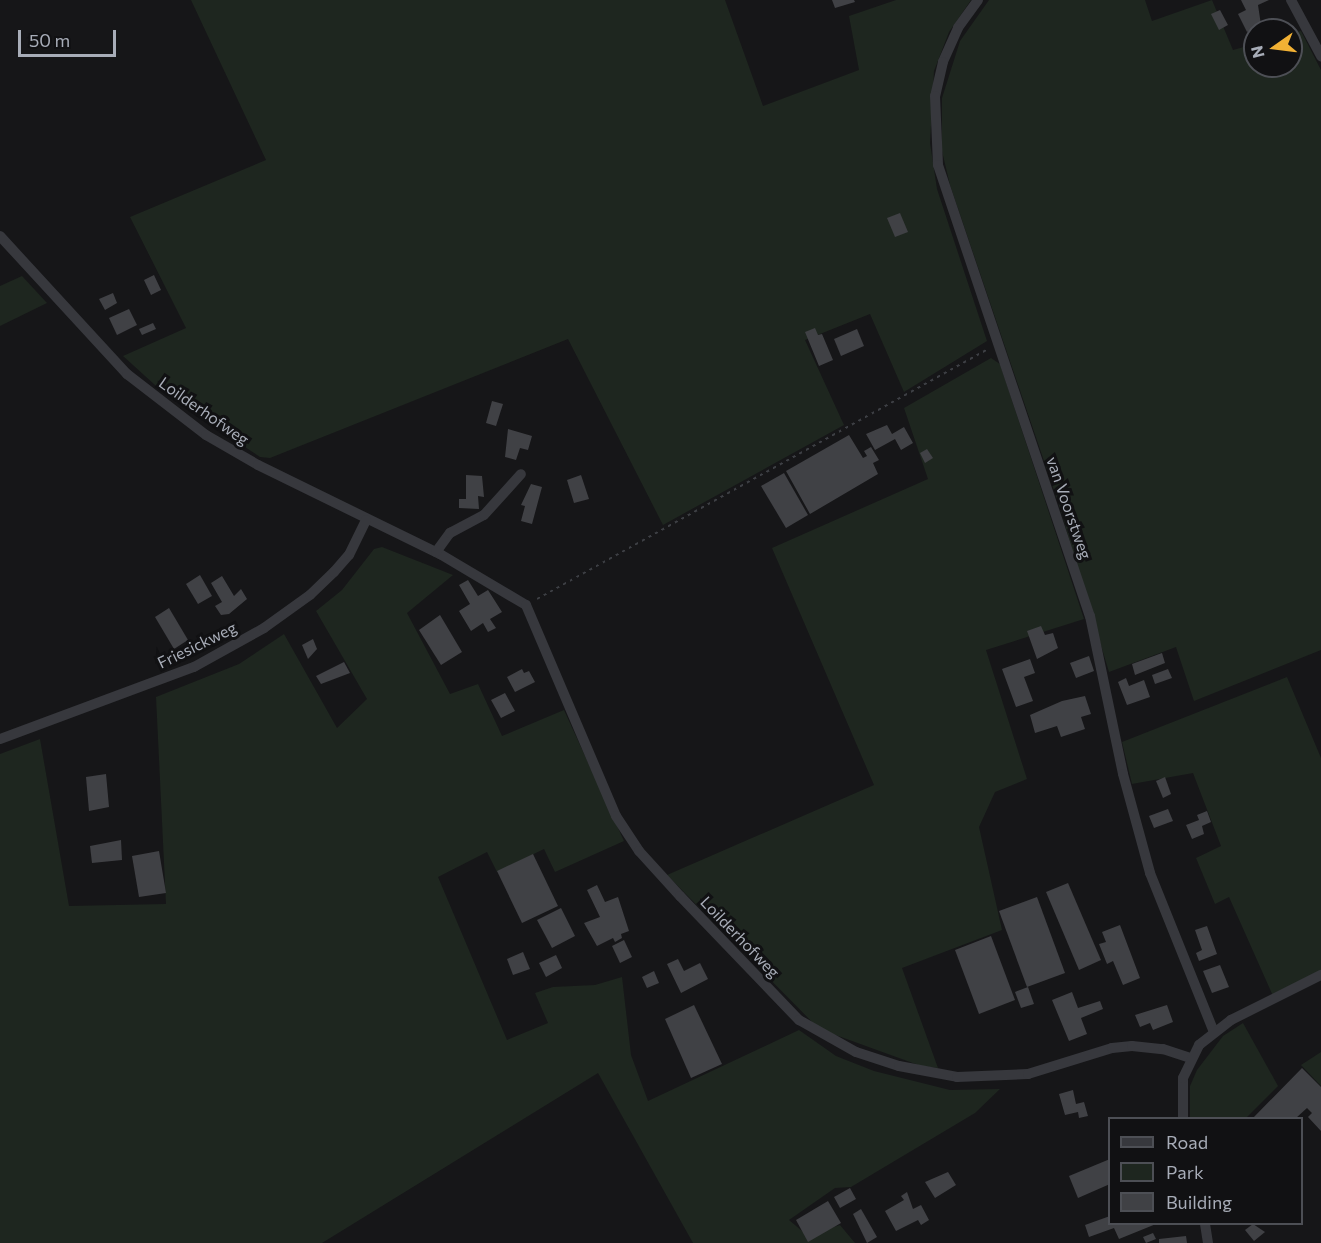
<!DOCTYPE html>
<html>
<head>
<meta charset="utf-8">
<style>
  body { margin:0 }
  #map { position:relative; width:1321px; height:1243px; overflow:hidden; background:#161618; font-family:Commissioner,sans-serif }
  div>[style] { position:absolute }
  .green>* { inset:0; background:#1e261f }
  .building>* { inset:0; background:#404145 }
  .path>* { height:2px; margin-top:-1px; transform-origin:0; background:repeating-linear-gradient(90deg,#3d3f44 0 3px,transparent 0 7.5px) }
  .minor>* { height:10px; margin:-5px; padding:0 5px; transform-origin:5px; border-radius:5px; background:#37383d }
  span { translate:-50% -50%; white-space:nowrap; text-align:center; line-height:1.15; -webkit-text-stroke:6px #111113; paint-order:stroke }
  .street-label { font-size:16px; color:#a8adb8 }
  .legend { position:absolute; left:1108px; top:1117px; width:195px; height:108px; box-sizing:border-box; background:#111113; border:2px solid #4d4f55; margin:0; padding:8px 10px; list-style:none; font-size:18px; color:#a8adb8 }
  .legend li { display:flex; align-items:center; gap:12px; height:30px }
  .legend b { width:30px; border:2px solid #4d4f55 }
  .north { position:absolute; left:1243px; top:18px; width:60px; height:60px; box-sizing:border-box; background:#111113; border:2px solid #4d4f55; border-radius:50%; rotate:256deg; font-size:16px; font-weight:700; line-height:24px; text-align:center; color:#a8adb8 }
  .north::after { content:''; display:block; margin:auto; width:21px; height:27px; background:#f2b134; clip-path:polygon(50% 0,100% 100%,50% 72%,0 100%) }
  .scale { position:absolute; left:18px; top:30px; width:98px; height:27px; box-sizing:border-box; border:3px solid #a8adb8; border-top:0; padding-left:8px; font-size:18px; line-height:21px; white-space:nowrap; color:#a8adb8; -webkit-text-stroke:4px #111113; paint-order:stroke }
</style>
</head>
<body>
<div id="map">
  <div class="green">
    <div style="clip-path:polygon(191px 0,725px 0,763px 106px,859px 70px,849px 16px,896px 0,971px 0,949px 32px,934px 71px,930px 143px,937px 189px,987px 341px,904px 392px,870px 314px,805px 340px,844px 425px,663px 525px,568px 339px,270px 458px,260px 457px,166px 395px,123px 356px,186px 328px,130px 217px,266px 160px)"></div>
    <div style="clip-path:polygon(989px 0,1145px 0,1152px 21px,1212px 0,1233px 50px,1255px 44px,1255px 66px,1291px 66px,1291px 33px,1301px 31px,1321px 70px,1321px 650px,1194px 701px,1176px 647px,1109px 672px,1059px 505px,950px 185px,942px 151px,942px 98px,960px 41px)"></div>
    <div style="clip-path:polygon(22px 276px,47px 303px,0 326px,0 286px)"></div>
    <div style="clip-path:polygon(991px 358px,1000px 364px,1084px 619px,986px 650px,1027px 779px,995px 792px,979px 827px,1002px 930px,902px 968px,938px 1068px,921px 1066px,819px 1029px,667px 875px,874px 785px,772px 548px,928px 479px,904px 408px)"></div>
    <div style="clip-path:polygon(382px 547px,453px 575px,407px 613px,450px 694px,478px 684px,502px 736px,564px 710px,624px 841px,555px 872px,544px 849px,497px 872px,487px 852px,438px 877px,507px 1040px,548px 1023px,535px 993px,553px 987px,595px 985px,622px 977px,631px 1055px,648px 1101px,799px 1030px,836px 1056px,874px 1071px,950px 1090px,1000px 1089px,975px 1113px,851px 1187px,835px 1188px,789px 1220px,808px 1236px,840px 1225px,855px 1243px,693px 1243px,598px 1073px,322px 1243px,0 1243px,0 754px,40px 739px,69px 906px,166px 904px,156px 697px,239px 664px,284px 634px,337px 728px,367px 699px,316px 611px,342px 590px,374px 549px)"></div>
    <div style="clip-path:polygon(1287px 677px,1321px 758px,1321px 973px,1273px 996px,1229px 897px,1215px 904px,1196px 858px,1221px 846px,1193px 773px,1132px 784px,1122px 742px)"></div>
    <div style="clip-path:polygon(1243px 1023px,1278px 1086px,1246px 1118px,1190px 1118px,1190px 1086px,1197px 1070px,1223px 1036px)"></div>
    <div style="clip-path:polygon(1321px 1052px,1321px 1086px,1301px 1065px)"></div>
  </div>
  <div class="building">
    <div style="clip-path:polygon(832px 0,854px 0,855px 2px,835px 8px)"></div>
    <div style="clip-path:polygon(1241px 0,1269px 0,1258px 5px,1261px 25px,1247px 32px,1238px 14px,1246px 10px)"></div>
    <div style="clip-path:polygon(1220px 10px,1228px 25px,1219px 30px,1211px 14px)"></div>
    <div style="clip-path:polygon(900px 213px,908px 232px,895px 237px,887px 218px)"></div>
    <div style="clip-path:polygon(154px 275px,161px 290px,151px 295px,144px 280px)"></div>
    <div style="clip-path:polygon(113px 293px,117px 303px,105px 310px,99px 299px)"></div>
    <div style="clip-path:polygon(129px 309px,137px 325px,117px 335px,109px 318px)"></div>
    <div style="clip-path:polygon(153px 323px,156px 329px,142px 335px,139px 329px)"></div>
    <div style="clip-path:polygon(815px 328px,818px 335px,822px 334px,833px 360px,819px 366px,805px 332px)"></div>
    <div style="clip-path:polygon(857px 329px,864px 346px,841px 356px,834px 339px)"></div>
    <div style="clip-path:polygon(492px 401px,503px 404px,496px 426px,486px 423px)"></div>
    <div style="clip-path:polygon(887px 425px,892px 434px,904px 427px,913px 443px,901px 450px,895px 439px,875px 450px,866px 434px)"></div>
    <div style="clip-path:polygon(508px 429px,532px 436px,528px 450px,520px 448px,516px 460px,505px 457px)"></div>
    <div style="clip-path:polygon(849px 435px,863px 458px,867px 456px,864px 451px,871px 447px,879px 460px,873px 463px,878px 474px,810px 514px,786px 471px)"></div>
    <div style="clip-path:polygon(927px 449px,933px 458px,925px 463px,920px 453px)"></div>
    <div style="clip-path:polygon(784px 473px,808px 515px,786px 528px,761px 486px)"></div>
    <div style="clip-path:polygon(466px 475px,482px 476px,484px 497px,478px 496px,479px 509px,459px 508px,459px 499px,466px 499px)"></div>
    <div style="clip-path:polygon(581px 475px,589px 499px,574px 503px,567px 480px)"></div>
    <div style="clip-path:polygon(531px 484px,542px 487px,532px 524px,521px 521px,525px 506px,521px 505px)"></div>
    <div style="clip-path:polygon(200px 575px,212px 596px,198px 604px,186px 584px)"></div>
    <div style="clip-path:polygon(222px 576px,234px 596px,241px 589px,247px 599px,229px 614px,221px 615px,215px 606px,222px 602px,211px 583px)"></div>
    <div style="clip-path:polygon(468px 580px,478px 596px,488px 590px,502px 612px,490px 619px,496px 628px,488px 632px,483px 623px,471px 631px,459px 611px,470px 604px,459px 585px)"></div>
    <div style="clip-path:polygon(169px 608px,188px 640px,174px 649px,155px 617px)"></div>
    <div style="clip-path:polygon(440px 615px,462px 652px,441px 665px,419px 630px)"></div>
    <div style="clip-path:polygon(1041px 626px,1045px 635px,1053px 633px,1058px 648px,1037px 659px,1027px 631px)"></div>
    <div style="clip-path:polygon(313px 639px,317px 649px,308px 659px,302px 645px)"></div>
    <div style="clip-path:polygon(1162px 653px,1165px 663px,1135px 675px,1132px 664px)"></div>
    <div style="clip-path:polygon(1089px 656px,1094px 671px,1076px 678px,1070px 663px)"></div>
    <div style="clip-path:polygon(1030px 659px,1035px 673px,1024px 677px,1033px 701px,1016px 707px,1002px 669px)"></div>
    <div style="clip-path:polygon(344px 662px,350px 673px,321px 684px,316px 676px)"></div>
    <div style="clip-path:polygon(522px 669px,524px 673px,529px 671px,535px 682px,515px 692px,507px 677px)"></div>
    <div style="clip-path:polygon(1168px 669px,1172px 678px,1155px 684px,1152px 675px)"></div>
    <div style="clip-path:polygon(1126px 678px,1129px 686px,1144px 680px,1150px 697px,1127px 705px,1118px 682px)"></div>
    <div style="clip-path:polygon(505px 693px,515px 711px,501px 718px,491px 700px)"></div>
    <div style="clip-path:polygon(1085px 696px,1091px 714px,1081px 717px,1085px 729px,1061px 737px,1057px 726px,1035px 733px,1030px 715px,1062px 701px)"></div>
    <div style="clip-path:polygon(106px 774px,109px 807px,89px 811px,86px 777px)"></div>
    <div style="clip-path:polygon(1165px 777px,1171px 794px,1163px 798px,1156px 781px)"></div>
    <div style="clip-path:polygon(1168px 809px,1173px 821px,1154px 828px,1149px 816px)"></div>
    <div style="clip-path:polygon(1207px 811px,1211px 822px,1202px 826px,1204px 834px,1192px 839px,1186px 825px,1199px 820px,1197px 815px)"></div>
    <div style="clip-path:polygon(121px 840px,122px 860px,92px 863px,90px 846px)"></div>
    <div style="clip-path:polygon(159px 851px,166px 893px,139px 897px,132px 856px)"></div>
    <div style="clip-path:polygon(533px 854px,558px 906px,522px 923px,497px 871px)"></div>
    <div style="clip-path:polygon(1068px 883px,1101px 960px,1079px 970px,1046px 892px)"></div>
    <div style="clip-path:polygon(597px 885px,605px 902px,618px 897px,629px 931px,621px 934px,622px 938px,615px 942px,613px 938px,597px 946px,584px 923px,600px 917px,587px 890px)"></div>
    <div style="clip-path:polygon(1037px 897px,1065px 973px,1027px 987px,999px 911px)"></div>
    <div style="clip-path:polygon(561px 908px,575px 936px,552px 948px,537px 920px)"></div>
    <div style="clip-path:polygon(1120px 925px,1140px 978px,1123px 985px,1113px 961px,1107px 964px,1099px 944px,1106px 942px,1102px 932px)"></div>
    <div style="clip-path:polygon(1207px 926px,1217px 954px,1199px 961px,1196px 953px,1202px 950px,1195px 930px)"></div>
    <div style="clip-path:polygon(991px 936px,1015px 1000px,979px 1014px,955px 950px)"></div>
    <div style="clip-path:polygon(624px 940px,632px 957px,620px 963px,612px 946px)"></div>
    <div style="clip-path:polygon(523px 952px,530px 969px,513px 975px,507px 959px)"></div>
    <div style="clip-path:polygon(556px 955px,562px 968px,546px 977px,539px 963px)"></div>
    <div style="clip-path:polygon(678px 959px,684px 971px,700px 963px,708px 979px,681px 993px,667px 964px)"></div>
    <div style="clip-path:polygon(1220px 965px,1229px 987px,1212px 993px,1203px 971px)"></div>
    <div style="clip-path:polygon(654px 971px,659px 983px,647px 988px,642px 977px)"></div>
    <div style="clip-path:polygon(1028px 987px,1034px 1004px,1021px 1008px,1015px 992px)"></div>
    <div style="clip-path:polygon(1072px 992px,1078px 1008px,1100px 1001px,1103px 1009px,1081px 1018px,1087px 1034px,1069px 1041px,1052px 1000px)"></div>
    <div style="clip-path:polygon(694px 1005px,722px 1064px,691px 1078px,665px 1019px)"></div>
    <div style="clip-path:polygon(1167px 1005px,1173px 1022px,1153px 1030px,1150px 1023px,1140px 1027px,1135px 1015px)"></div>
    <div style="clip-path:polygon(1302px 1068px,1321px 1087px,1321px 1131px,1308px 1117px,1312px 1113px,1307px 1108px,1296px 1118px,1253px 1118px)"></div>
    <div style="clip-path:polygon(1073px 1090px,1076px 1104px,1084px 1102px,1088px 1116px,1079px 1118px,1078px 1112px,1065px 1115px,1059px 1094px)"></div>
    <div style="clip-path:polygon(1110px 1159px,1110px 1184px,1078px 1198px,1069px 1176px)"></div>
    <div style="clip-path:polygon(948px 1172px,956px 1185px,935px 1198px,925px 1182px)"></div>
    <div style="clip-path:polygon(850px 1188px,856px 1199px,840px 1208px,834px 1197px)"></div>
    <div style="clip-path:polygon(907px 1192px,913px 1209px,921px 1205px,929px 1220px,921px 1225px,918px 1220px,896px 1231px,885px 1211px,904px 1200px,901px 1196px)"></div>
    <div style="clip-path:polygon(828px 1201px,841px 1223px,808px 1242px,796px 1220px)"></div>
    <div style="clip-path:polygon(861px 1209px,877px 1237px,867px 1243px,853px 1214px)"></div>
    <div style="clip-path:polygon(1110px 1216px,1110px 1224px,1156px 1224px,1119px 1239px,1114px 1228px,1089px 1237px,1085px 1225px)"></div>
    <div style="clip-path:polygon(1253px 1224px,1265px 1232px,1254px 1241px,1245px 1230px)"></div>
    <div style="clip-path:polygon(1153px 1233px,1156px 1239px,1146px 1243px,1143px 1237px)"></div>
    <div style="clip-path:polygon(1186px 1236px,1187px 1243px,1159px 1243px,1159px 1239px)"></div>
  </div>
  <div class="path">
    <div style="left:537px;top:599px;width:516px;rotate:-29deg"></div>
  </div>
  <div class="minor">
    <div style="left:978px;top:0;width:34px;rotate:126deg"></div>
    <div style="left:958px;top:28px;width:37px;rotate:114deg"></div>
    <div style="left:943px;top:62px;width:35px;rotate:103deg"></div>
    <div style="left:935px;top:96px;width:69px;rotate:87.5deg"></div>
    <div style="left:938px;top:165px;width:476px;rotate:71.4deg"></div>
    <div style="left:1090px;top:616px;width:161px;rotate:78.2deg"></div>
    <div style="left:1123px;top:774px;width:103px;rotate:74.7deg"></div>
    <div style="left:1150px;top:873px;width:169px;rotate:68.1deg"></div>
    <div style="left:1291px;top:0;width:64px;rotate:61.8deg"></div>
    <div style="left:0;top:236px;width:188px;rotate:47.4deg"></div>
    <div style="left:127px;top:374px;width:100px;rotate:37.7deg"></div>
    <div style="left:206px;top:435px;width:60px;rotate:30deg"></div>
    <div style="left:258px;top:465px;width:203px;rotate:26.1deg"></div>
    <div style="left:440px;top:554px;width:100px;rotate:30.7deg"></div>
    <div style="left:526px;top:605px;width:229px;rotate:66.9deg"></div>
    <div style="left:616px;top:816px;width:42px;rotate:56.7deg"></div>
    <div style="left:639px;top:851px;width:61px;rotate:47.7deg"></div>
    <div style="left:680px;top:896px;width:172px;rotate:46.2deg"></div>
    <div style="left:799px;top:1020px;width:65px;rotate:29.3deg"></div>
    <div style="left:856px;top:1052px;width:45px;rotate:18deg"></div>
    <div style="left:899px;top:1066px;width:59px;rotate:10.7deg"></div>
    <div style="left:957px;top:1077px;width:71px;rotate:-2.4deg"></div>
    <div style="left:1028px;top:1074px;width:88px;rotate:-17.2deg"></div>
    <div style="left:1112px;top:1048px;width:20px;rotate:-6deg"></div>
    <div style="left:1132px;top:1046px;width:31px;rotate:6deg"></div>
    <div style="left:1163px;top:1049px;width:28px;rotate:18deg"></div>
    <div style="left:436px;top:552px;width:24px;rotate:-54deg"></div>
    <div style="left:450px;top:533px;width:38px;rotate:-28deg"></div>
    <div style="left:484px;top:515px;width:55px;rotate:-47.9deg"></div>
    <div style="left:0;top:739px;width:207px;rotate:-20.4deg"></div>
    <div style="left:194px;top:667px;width:80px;rotate:-29.1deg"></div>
    <div style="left:264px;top:628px;width:57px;rotate:-35.7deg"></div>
    <div style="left:310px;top:595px;width:33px;rotate:-44deg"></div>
    <div style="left:334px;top:572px;width:23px;rotate:-49deg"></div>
    <div style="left:349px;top:555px;width:39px;rotate:-64deg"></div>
    <div style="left:1183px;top:1118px;width:40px;rotate:-90deg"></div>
    <div style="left:1183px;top:1078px;width:37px;rotate:-64deg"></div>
    <div style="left:1199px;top:1045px;width:41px;rotate:-38deg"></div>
    <div style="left:1231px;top:1020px;width:101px;rotate:-26.6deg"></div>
    <div style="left:1205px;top:1224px;width:19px;rotate:81deg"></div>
  </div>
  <div class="street-label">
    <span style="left:204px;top:411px;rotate:35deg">Loilderhofweg</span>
    <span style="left:1069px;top:508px;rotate:71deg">van Voorstweg</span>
    <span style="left:197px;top:645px;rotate:-26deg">Friesickweg</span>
    <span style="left:740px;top:937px;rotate:46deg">Loilderhofweg</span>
  </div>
  <ul class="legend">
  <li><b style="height:8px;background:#37383d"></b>Road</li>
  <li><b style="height:16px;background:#1e261f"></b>Park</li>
  <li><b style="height:16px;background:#404145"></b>Building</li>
  </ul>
  <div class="north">N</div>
  <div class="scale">50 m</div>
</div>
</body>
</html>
